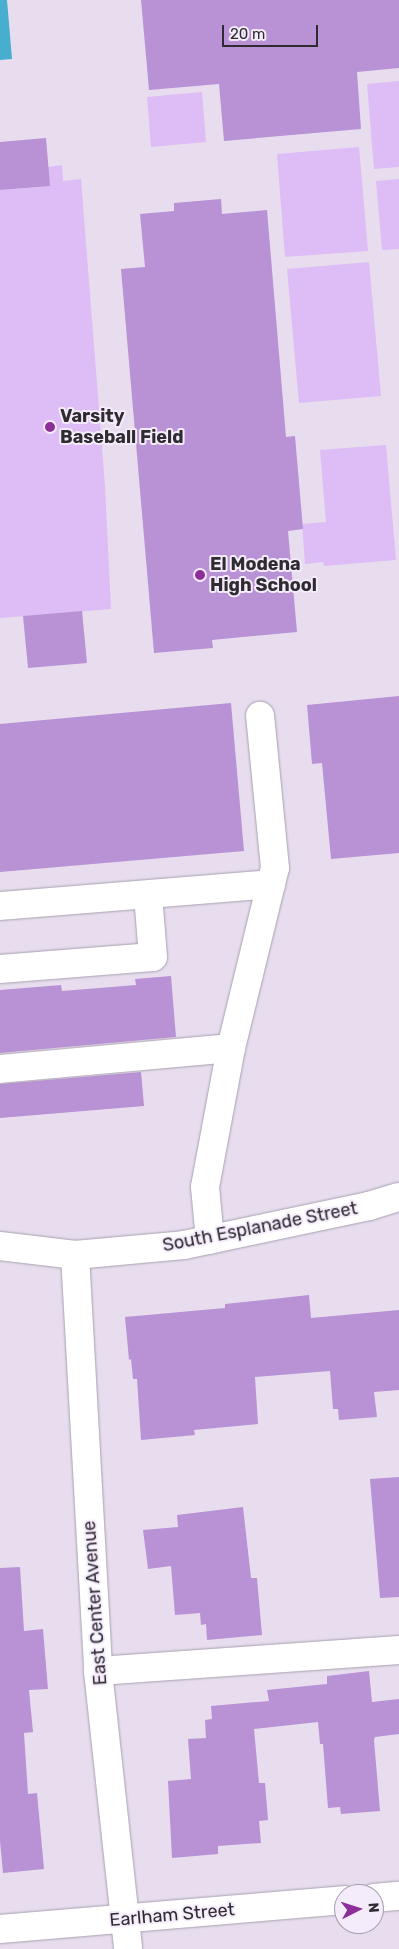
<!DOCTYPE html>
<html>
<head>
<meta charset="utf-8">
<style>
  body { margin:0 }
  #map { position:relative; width:399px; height:1949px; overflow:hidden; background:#e7ddee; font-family:Rubik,sans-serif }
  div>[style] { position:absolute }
  .green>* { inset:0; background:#debcf6 }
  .water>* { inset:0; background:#47aecf }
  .building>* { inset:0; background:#b991d5 }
  .roads { filter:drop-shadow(0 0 1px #a8a0af) drop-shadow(0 0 1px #a8a0af) }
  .minor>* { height:28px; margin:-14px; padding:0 14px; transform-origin:14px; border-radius:14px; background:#fff }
  .dots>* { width:14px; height:14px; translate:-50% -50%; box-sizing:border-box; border:2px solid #f4ebfb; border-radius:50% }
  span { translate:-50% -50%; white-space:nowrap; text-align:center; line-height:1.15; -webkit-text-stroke:4px #f4ebfb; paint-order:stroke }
  .poi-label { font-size:18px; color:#2f2b31; font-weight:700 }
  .left { translate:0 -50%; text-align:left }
  .street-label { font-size:18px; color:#2f2b31 }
  .north { position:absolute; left:334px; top:1884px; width:50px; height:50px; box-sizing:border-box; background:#f4ebfb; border:1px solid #a59eaa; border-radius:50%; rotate:85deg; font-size:14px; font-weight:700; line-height:20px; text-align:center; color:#2f2b31 }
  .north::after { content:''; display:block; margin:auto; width:18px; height:22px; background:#8d2f99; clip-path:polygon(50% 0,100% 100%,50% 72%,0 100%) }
  .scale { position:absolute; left:222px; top:25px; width:96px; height:22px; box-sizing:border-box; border:2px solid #2f2b31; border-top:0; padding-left:6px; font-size:15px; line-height:18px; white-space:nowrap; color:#2f2b31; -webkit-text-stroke:4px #f4ebfb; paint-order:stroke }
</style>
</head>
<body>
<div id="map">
  <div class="green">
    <div style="clip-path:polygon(399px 81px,399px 167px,374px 169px,367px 84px)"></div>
    <div style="clip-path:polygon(202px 92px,206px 142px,151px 147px,147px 97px)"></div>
    <div style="clip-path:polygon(359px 147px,368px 251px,285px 257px,277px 154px)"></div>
    <div style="clip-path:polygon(62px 165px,63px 181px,81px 179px,105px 486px,111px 609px,0 618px,0 184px,1px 190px,49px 186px,48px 167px)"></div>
    <div style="clip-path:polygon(399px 179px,399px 249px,382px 250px,376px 181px)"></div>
    <div style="clip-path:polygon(369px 262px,381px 396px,299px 403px,287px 269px)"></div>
    <div style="clip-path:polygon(386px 445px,396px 560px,324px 566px,323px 562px,305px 564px,302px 524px,326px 522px,320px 450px)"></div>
  </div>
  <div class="water">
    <div style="clip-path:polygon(0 0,7px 0,12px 59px,0 60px)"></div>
  </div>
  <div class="building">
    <div style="clip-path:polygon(141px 0,399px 0,399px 68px,357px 72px,361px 129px,224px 141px,219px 84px,149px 90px)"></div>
    <div style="clip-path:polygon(46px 138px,50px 186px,0 190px,0 142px)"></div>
    <div style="clip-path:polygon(221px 199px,222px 214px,267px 210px,286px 437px,295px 436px,303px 529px,288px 531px,297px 632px,212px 640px,213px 648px,154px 653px,121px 269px,145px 267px,140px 214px,174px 211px,174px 203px)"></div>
    <div style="clip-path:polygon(82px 611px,87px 663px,28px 668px,23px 616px)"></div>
    <div style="clip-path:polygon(399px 696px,399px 853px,331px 859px,322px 763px,312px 764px,307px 705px)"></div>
    <div style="clip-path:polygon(231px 703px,244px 851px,0 872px,0 724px)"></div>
    <div style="clip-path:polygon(171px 976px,176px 1037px,0 1053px,0 990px,61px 985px,62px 991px,136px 985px,135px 979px)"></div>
    <div style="clip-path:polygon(141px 1072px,144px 1106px,0 1118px,0 1084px)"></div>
    <div style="clip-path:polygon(309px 1295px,311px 1318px,399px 1310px,399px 1390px,374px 1392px,377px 1417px,339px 1420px,338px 1409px,333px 1409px,330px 1371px,255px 1377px,258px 1424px,194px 1430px,195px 1435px,141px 1440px,137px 1379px,133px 1379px,131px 1359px,129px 1360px,125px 1317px,225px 1308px,225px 1304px)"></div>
    <div style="clip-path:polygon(399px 1477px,399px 1597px,380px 1598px,370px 1479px)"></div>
    <div style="clip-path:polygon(243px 1507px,251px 1578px,257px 1578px,262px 1635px,207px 1640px,206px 1624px,201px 1625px,200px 1613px,175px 1615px,171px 1566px,148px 1569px,143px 1530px,178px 1527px,177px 1515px)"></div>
    <div style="clip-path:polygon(20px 1567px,24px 1631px,43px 1629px,48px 1689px,29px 1690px,33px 1732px,24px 1733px,28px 1794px,37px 1793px,44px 1869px,3px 1873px,0 1841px,0 1568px)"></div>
    <div style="clip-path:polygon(369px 1671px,372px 1702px,399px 1699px,399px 1734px,375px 1737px,374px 1740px,380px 1811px,341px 1814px,340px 1807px,328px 1808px,323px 1744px,320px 1744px,318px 1722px,254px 1729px,259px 1783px,265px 1783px,268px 1820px,259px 1821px,261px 1843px,218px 1846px,218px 1854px,172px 1858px,168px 1781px,191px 1779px,188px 1739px,206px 1738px,205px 1720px,212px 1719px,211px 1706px,269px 1701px,267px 1690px,327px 1684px,327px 1676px)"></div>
  </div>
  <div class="roads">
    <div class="minor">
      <div style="left:0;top:906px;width:272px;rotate:-4.6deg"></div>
      <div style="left:0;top:969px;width:153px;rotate:-4.5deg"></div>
      <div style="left:153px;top:957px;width:62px;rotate:-94.6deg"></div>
      <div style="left:231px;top:1048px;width:185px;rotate:-76.3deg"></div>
      <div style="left:275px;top:868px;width:153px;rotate:-95.6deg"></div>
      <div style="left:0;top:1069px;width:232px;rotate:-5.2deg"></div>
      <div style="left:231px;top:1048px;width:141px;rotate:100.6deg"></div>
      <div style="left:205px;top:1187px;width:53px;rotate:84.6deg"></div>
      <div style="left:0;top:1246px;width:76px;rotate:6.8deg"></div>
      <div style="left:75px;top:1255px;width:109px;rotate:-5.2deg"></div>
      <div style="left:184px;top:1245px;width:189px;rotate:-11.9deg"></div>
      <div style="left:369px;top:1206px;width:31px;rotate:-17deg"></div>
      <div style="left:75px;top:1255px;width:417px;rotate:86.8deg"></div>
      <div style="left:98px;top:1671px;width:280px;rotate:83.8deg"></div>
      <div style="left:98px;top:1671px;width:302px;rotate:-4deg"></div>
      <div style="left:374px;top:1898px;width:25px;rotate:-5deg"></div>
      <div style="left:0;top:1929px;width:345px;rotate:-4.8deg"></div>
    </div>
  </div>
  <div class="dots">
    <div style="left:50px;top:427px;background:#8d2f99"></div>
    <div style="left:200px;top:575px;background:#8d2f99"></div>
  </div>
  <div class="poi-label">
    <span class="left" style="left:60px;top:427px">Varsity<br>Baseball Field</span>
    <span class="left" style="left:210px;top:575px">El Modena<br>High School</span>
  </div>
  <div class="street-label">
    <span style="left:260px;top:1227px;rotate:-11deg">South Esplanade Street</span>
    <span style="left:95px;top:1603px;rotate:-94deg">East Center Avenue</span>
    <span style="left:172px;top:1915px;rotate:-5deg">Earlham Street</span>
  </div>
  <div class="north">N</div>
  <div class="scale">20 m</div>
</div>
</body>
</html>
